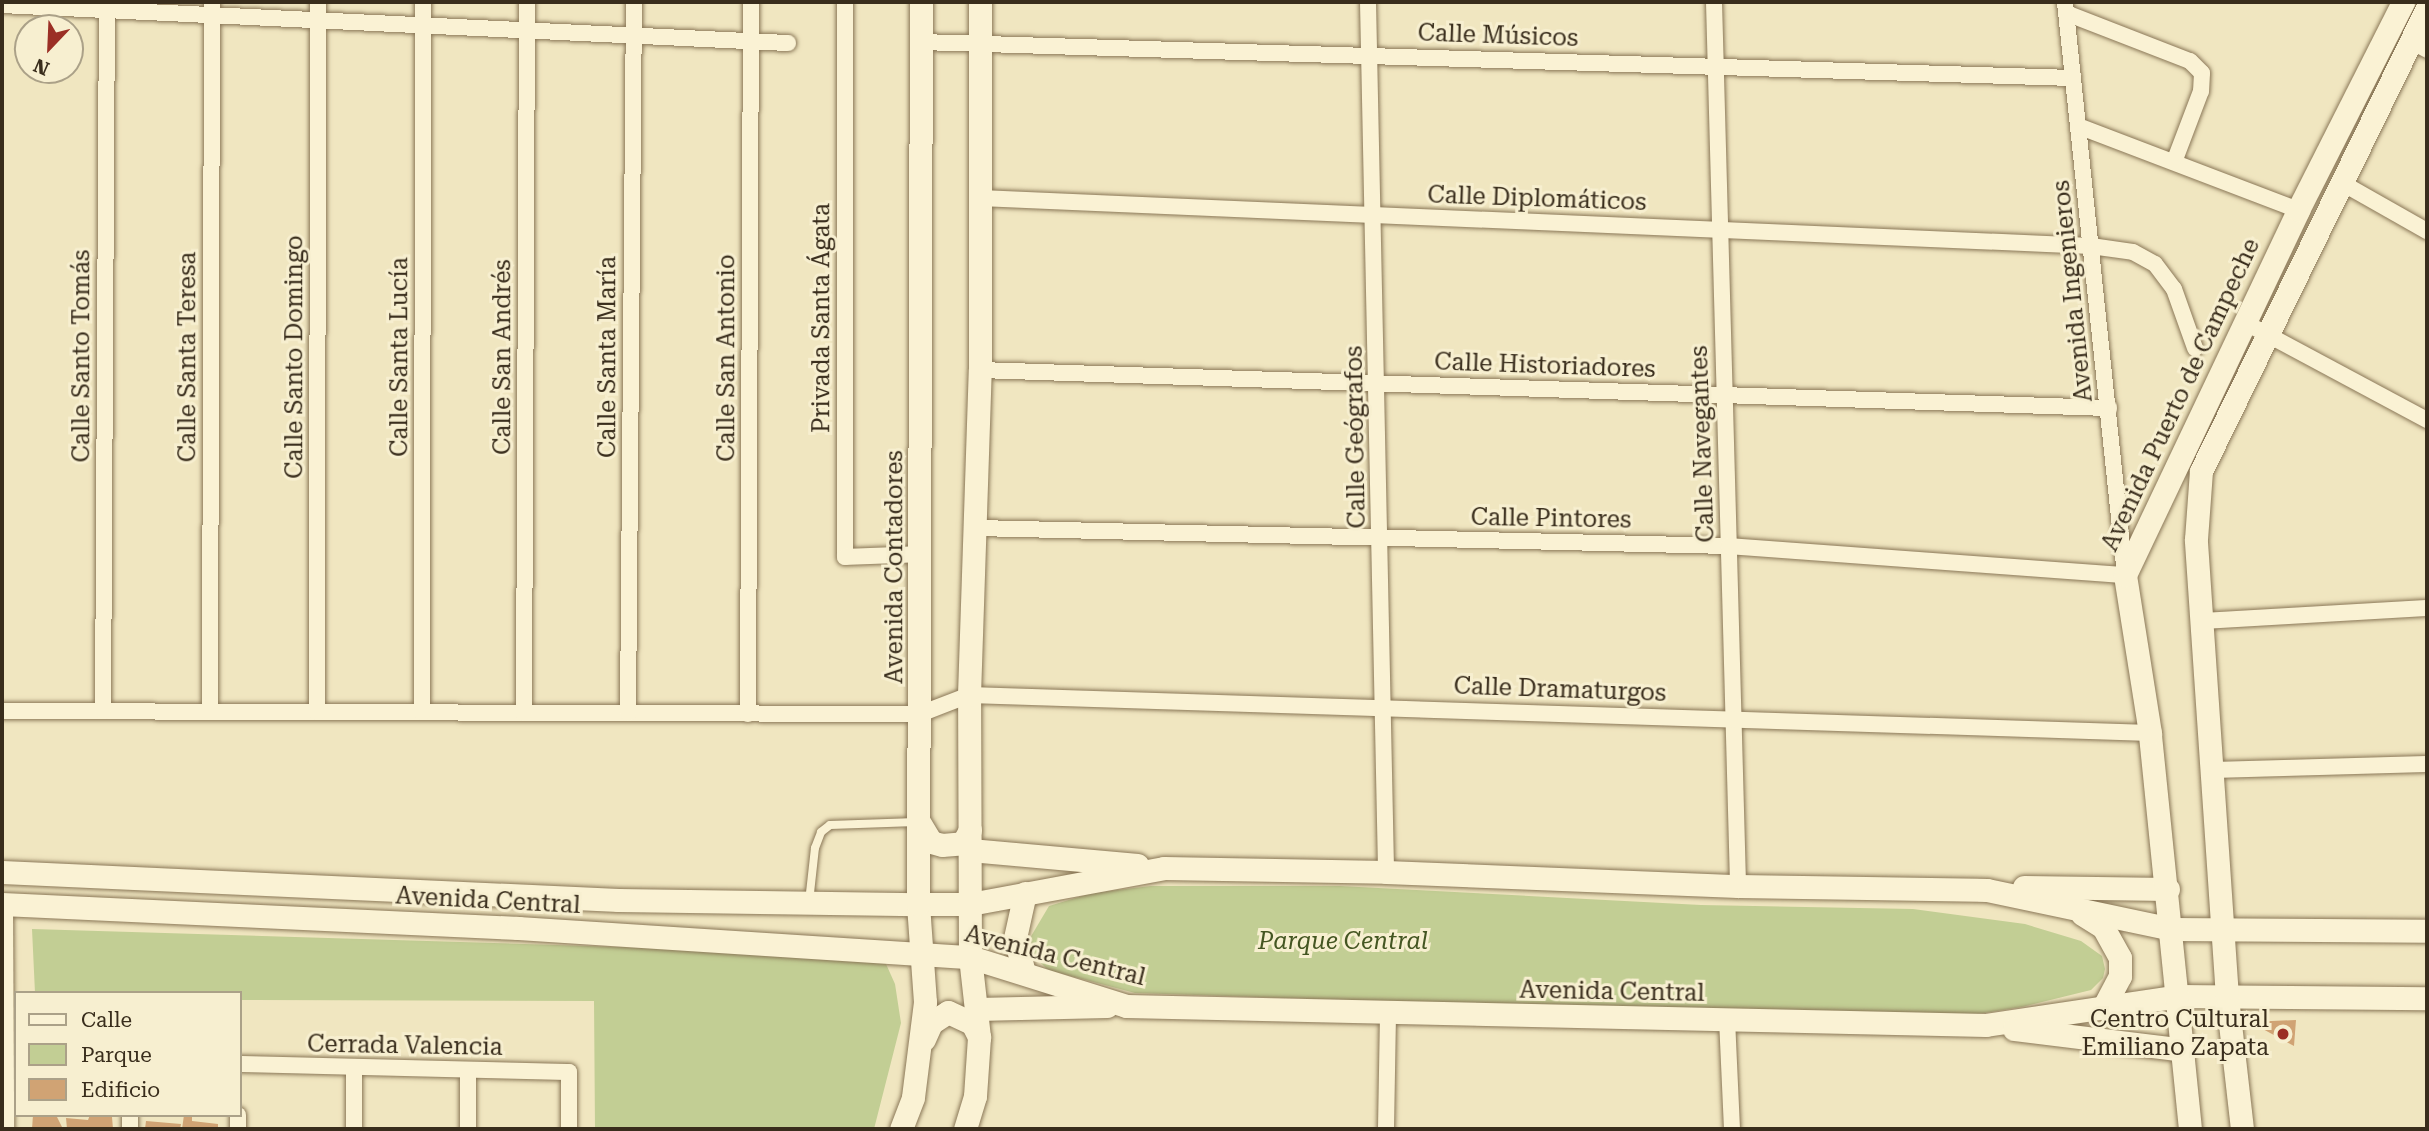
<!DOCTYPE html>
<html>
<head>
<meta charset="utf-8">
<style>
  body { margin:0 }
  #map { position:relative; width:2429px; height:1131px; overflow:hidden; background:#f0e6c0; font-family:"Roboto Serif",serif }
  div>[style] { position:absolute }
  .green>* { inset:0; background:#c2ce94 }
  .building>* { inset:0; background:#d0a374 }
  .roads { filter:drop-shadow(0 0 2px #8a7757) drop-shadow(0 0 2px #8a7757) }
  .lane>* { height:8px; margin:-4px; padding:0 4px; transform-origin:4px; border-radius:4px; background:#faf2d4 }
  .street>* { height:16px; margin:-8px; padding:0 8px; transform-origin:8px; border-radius:8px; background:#faf2d4 }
  .secondary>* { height:23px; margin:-11.5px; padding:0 11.5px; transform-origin:11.5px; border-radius:11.5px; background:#faf2d4 }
  .dots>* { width:19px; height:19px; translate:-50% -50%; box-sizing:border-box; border:4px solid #f7efd0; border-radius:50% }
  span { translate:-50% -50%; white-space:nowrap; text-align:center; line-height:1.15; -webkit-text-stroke:6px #f7efd0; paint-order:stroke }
  .street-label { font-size:24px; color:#392d1c }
  .park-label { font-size:24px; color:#445622; font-style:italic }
  .poi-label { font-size:24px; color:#392d1c }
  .right { translate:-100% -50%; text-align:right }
  .frame { position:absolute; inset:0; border:4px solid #392d1c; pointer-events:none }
  .legend { position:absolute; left:14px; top:991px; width:228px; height:126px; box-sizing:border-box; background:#f7efd0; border:2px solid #aba188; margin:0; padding:9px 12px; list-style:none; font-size:21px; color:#392d1c }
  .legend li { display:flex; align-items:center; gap:14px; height:35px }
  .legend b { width:35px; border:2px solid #aba188 }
  .north { position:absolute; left:14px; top:14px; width:70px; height:70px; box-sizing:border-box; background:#f7efd0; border:2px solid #aba188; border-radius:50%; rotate:203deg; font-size:19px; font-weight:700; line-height:28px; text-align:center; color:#392d1c }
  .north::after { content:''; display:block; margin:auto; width:24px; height:32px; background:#9b2f25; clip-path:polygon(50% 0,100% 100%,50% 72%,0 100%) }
</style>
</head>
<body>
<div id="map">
  <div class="green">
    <div style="clip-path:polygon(1151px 886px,1340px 886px,1701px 905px,1913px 909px,2025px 924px,2081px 941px,2102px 956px,2105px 969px,2103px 978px,2091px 990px,2022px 1007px,1940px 1020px,1135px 993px,1048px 970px,1033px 955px,1030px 938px,1049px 906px,1092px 893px)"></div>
    <div style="clip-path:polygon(32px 929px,882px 955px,895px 984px,901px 1023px,874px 1129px,595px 1129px,594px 1001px,240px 1000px,240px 993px,35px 993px)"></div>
  </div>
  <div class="building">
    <div style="clip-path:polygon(2296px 1020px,2294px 1046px,2250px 1022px)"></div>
    <div style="clip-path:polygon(33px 1115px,57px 1117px,63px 1129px,32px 1129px)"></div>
    <div style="clip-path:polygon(90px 1115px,112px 1117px,113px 1129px,67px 1129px,66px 1118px,88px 1120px)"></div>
    <div style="clip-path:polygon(184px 1115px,213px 1115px,192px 1116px,192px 1121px,218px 1124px,218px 1129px,182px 1129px)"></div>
    <div style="clip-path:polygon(146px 1121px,181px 1124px,180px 1129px,145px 1129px)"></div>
  </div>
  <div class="roads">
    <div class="lane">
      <div style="left:809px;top:902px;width:54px;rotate:-83.7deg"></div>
      <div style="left:815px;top:848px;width:17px;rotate:-69deg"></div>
      <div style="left:821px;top:832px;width:11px;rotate:-38deg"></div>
      <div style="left:830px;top:825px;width:86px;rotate:-2deg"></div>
    </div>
    <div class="street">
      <div style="left:845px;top:2px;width:555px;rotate:90deg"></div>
      <div style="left:845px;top:557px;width:77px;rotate:-2.2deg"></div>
      <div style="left:1368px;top:2px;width:870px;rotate:88.81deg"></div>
      <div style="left:1714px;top:2px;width:884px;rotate:88.44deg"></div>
      <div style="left:2px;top:5px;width:787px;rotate:2.77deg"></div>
      <div style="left:2066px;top:13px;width:133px;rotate:21.2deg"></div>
      <div style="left:2190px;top:61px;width:17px;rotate:45deg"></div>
      <div style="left:2202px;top:73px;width:18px;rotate:93deg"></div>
      <div style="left:2201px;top:91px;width:76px;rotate:110.8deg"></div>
      <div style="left:2411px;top:41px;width:18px;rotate:29deg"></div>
      <div style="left:921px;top:42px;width:1153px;rotate:1.79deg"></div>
      <div style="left:2078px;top:126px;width:235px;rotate:20.9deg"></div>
      <div style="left:2342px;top:183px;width:98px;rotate:29.5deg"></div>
      <div style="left:980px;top:198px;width:1112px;rotate:2.47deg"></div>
      <div style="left:2091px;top:246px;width:42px;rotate:8.1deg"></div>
      <div style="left:2133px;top:252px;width:25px;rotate:29deg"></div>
      <div style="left:2155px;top:264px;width:31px;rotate:53deg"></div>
      <div style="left:2174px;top:289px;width:63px;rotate:70.4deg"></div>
      <div style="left:2244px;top:322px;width:208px;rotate:28.2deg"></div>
      <div style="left:980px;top:370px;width:1130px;rotate:1.93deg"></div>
      <div style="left:976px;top:528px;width:753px;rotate:1.37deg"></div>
      <div style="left:1729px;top:546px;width:397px;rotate:4.2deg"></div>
      <div style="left:2125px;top:575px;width:576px;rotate:-95.98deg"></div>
      <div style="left:2202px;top:621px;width:225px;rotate:-3.3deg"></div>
      <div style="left:2px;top:711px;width:918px;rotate:0.19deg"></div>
      <div style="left:920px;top:714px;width:53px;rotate:-21.2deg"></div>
      <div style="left:969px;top:695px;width:1182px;rotate:1.84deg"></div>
      <div style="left:103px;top:711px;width:709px;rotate:-89.68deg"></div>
      <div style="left:210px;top:712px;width:710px;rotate:-89.84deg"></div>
      <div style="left:317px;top:712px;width:710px;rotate:-89.92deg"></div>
      <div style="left:422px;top:712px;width:710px;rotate:-89.92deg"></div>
      <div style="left:524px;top:713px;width:711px;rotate:-89.76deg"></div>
      <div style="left:628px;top:713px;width:711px;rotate:-89.52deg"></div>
      <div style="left:748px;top:714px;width:712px;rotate:-89.76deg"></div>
      <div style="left:2212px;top:770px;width:215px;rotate:-1.6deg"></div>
      <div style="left:5px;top:905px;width:224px;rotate:89.7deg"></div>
      <div style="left:1727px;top:1019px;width:110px;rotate:87.4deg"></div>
      <div style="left:240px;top:1064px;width:329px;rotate:1.4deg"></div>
      <div style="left:569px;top:1072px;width:57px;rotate:90deg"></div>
      <div style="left:468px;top:1070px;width:59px;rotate:90deg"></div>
      <div style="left:238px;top:1115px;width:14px;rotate:90deg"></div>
      <div style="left:130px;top:1129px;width:14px;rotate:-90deg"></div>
      <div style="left:354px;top:1129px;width:61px;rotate:-90deg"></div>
      <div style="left:1386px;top:1129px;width:114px;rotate:-89deg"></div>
    </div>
    <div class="secondary">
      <div style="left:919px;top:822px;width:23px;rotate:59deg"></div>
      <div style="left:931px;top:842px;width:11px;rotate:15deg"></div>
      <div style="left:942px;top:845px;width:21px;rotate:-5deg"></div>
      <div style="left:963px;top:843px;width:15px;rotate:-62deg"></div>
      <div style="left:970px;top:850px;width:168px;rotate:5.1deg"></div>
      <div style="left:2px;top:872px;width:617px;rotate:2.6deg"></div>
      <div style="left:618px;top:900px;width:300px;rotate:0.8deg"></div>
      <div style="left:918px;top:904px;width:52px"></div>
      <div style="left:970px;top:904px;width:197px;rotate:-10.5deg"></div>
      <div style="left:1164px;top:868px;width:222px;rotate:1deg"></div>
      <div style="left:1386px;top:872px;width:352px;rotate:2.3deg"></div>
      <div style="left:1738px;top:886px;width:249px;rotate:0.9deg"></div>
      <div style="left:1987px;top:890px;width:189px;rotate:11.9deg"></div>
      <div style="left:2172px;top:929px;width:255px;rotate:0.4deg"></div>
      <div style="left:2024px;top:887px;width:144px;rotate:0.8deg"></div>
      <div style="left:2px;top:904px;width:517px;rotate:2.66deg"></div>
      <div style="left:518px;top:928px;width:453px;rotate:3.7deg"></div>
      <div style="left:970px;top:957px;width:164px;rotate:17.4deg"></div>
      <div style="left:1126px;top:1006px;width:860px;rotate:1.27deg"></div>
      <div style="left:1986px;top:1025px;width:195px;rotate:-8.5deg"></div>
      <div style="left:2179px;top:996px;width:248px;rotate:0.5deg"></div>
      <div style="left:2082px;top:914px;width:25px;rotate:32deg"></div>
      <div style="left:2103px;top:927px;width:35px;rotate:61deg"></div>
      <div style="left:2120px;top:958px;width:18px;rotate:90deg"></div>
      <div style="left:2120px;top:976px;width:36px;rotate:118deg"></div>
      <div style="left:1024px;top:973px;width:36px;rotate:-104deg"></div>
      <div style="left:1015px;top:938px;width:46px;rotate:-77.5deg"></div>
      <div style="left:977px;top:1009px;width:130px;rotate:-1.3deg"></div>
      <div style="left:2014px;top:1029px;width:171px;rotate:7deg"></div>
      <div style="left:924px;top:1039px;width:17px;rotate:-66deg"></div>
      <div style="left:931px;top:1023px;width:20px;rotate:-33deg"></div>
      <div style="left:948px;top:1012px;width:26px;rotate:25deg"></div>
      <div style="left:972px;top:1023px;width:16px;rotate:63deg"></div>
      <div style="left:901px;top:1129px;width:34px;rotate:-69deg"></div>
      <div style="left:913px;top:1097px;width:96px;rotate:-82.8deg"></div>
      <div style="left:925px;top:1002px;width:98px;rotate:-94.1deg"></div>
      <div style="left:918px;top:904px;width:902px;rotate:-89.81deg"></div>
      <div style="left:965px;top:1129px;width:34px;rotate:-73deg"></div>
      <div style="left:975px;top:1096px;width:59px;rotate:-86.1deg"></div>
      <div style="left:979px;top:1037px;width:81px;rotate:-96.4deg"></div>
      <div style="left:970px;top:957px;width:262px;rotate:-90.2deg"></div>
      <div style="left:969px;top:695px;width:325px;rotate:-88.1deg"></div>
      <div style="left:980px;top:370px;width:368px;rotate:-90deg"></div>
      <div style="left:2190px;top:1129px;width:398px;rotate:-95.8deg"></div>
      <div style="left:2150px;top:733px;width:160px;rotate:-99deg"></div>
      <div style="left:2125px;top:575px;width:404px;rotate:-64.6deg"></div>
      <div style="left:2298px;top:210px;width:233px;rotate:-63.2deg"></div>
      <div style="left:2242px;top:1129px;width:133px;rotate:-96.5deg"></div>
      <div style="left:2227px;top:997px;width:459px;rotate:-93.9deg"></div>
      <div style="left:2196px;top:539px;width:68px;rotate:-85.8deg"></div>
      <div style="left:2201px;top:471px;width:515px;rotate:-63.98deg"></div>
    </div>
  </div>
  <div class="dots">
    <div style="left:2283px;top:1034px;background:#9b2f25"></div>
  </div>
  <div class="street-label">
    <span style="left:1498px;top:36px;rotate:2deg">Calle Músicos</span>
    <span style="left:1537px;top:199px;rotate:2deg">Calle Diplomáticos</span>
    <span style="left:2073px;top:291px;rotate:-96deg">Avenida Ingenieros</span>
    <span style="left:822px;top:318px;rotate:-90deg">Privada Santa Ágata</span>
    <span style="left:82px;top:356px;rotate:-90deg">Calle Santo Tomás</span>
    <span style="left:188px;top:357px;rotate:-90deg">Calle Santa Teresa</span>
    <span style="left:295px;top:357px;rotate:-90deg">Calle Santo Domingo</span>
    <span style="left:400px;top:357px;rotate:-90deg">Calle Santa Lucía</span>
    <span style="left:503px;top:357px;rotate:-90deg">Calle San Andrés</span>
    <span style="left:608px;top:357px;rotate:-90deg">Calle Santa María</span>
    <span style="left:727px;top:358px;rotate:-90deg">Calle San Antonio</span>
    <span style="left:1545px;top:366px;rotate:2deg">Calle Historiadores</span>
    <span style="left:2181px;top:395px;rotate:-65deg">Avenida Puerto de Campeche</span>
    <span style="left:1356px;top:437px;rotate:-91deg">Calle Geógrafos</span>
    <span style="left:1703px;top:444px;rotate:-92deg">Calle Navegantes</span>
    <span style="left:1551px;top:519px;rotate:1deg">Calle Pintores</span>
    <span style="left:895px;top:567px;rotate:-90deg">Avenida Contadores</span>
    <span style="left:1560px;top:690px;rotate:2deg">Calle Dramaturgos</span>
    <span style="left:488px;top:901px;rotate:3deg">Avenida Central</span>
    <span style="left:1055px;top:956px;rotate:14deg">Avenida Central</span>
    <span style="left:1612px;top:992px;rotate:1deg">Avenida Central</span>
    <span style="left:405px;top:1046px;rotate:1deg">Cerrada Valencia</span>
  </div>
  <div class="park-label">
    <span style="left:1343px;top:942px">Parque Central</span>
  </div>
  <div class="poi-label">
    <span class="right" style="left:2269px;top:1034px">Centro Cultural<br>Emiliano Zapata</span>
  </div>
  <div class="frame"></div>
  <ul class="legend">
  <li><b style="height:9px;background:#faf2d4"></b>Calle</li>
  <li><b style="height:19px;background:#c2ce94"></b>Parque</li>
  <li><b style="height:19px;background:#d0a374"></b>Edificio</li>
  </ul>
  <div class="north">N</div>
</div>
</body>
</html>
